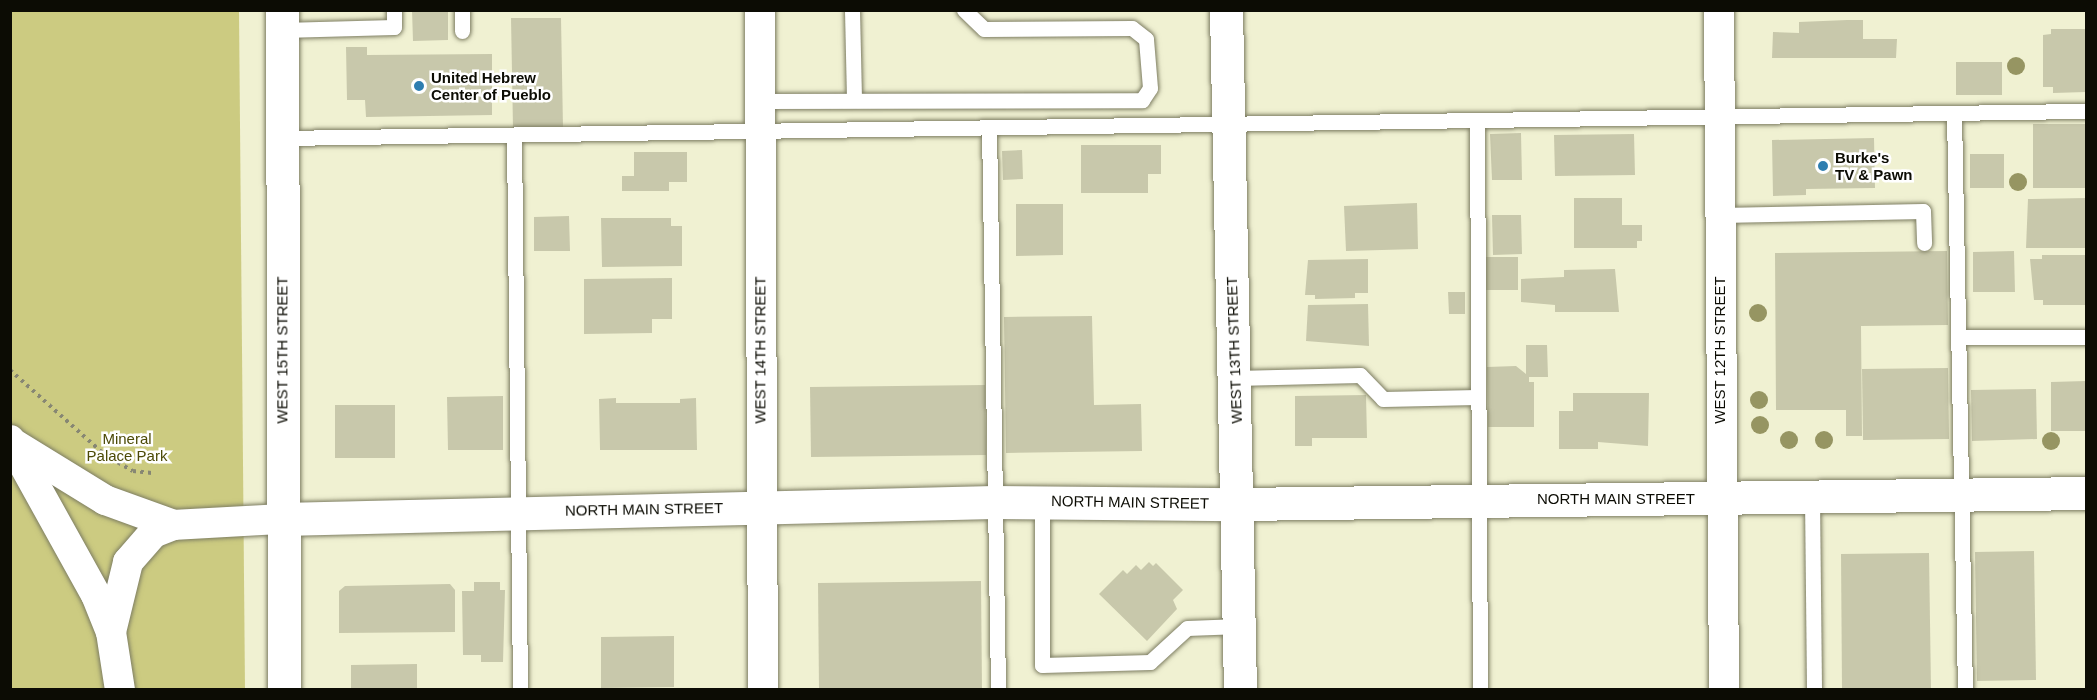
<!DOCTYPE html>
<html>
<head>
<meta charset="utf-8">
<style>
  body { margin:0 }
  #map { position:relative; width:2097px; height:700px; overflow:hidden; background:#f0f1d2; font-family:Arial,sans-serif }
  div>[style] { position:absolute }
  .green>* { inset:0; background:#cccb81 }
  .building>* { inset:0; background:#c8c8ab }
  .path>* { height:4px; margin-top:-2px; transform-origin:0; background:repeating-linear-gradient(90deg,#878773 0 3px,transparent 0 7.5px) }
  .roads { filter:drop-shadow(0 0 2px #7d7d62) drop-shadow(0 0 2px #7d7d62) }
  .service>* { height:15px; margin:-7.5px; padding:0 7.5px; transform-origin:7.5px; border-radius:7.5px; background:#fff }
  .minor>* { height:30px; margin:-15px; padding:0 15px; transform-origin:15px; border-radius:15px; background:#fff }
  .tertiary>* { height:33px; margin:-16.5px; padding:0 16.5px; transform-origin:16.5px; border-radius:16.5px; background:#fff }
  .secondary>* { height:33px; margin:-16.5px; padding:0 16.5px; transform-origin:16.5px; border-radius:16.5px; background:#fff }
  .trees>* { width:18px; height:18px; margin:-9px; border-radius:50%; background:#969562 }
  .dots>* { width:16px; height:16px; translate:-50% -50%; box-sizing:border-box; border:3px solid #fff; border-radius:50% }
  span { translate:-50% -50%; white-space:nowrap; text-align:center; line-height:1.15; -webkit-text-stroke:5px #fff; paint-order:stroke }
  .poi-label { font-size:15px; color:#0c0c04; font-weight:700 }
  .left { translate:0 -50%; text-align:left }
  .street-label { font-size:15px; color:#0c0c04 }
  .park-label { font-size:15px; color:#4c4a07 }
  .frame { position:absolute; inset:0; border:12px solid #0c0c04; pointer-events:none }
</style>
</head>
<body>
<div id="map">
  <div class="green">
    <div style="clip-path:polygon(10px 11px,239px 11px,245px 689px,11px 689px)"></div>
  </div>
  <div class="building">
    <div style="clip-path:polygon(412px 10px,448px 10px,448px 40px,413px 41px)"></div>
    <div style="clip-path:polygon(511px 18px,561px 18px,563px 128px,513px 128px)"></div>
    <div style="clip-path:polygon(1847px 20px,1863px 20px,1863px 39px,1897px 39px,1896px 58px,1772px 58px,1773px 32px,1799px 33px,1799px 22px)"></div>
    <div style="clip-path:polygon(2051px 29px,2086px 29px,2086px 92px,2053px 93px,2053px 87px,2043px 87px,2043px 35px,2051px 34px)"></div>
    <div style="clip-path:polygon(346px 47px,367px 47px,367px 55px,492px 54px,492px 115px,366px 117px,365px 100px,347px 100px)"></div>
    <div style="clip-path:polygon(1956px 62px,2002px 62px,2002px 95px,1956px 95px)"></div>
    <div style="clip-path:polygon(2033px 124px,2086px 124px,2086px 188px,2033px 188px)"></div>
    <div style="clip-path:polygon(1521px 133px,1522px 180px,1492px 180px,1490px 134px)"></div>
    <div style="clip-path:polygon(1634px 134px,1635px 175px,1555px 176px,1554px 135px)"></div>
    <div style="clip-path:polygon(1874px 138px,1875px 188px,1806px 189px,1806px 195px,1773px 196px,1772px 140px)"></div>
    <div style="clip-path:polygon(1081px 145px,1161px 145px,1161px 174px,1148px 174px,1148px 193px,1081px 193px)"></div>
    <div style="clip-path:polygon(1022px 150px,1023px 179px,1003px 180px,1002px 151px)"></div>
    <div style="clip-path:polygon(634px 152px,687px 152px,687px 182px,669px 182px,669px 191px,622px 191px,622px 176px,634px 176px)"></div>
    <div style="clip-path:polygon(1970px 154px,2004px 154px,2004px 188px,1970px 188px)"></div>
    <div style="clip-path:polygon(1574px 198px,1622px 198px,1622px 225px,1642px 225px,1642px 241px,1637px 241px,1637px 248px,1574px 248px)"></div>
    <div style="clip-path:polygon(2086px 198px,2086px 248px,2026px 248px,2028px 199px)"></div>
    <div style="clip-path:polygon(1417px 203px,1418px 249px,1346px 251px,1344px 206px)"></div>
    <div style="clip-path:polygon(1016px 204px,1063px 204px,1063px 255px,1016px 256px)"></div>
    <div style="clip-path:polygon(1492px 215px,1521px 215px,1522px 254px,1493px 255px)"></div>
    <div style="clip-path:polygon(569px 216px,570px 251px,534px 251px,534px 217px)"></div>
    <div style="clip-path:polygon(601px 218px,671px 218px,671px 226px,682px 226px,682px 266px,602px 267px)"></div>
    <div style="clip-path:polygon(1947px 251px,1948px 325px,1861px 326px,1862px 436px,1846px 436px,1846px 410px,1776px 410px,1775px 253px)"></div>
    <div style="clip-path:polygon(2014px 251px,2015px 292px,1973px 292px,1973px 252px)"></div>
    <div style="clip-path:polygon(2042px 255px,2086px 255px,2086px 305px,2043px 305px,2043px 300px,2034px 300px,2030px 259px,2042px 259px)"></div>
    <div style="clip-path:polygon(1486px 257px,1518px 257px,1518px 290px,1486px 290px)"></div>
    <div style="clip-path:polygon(1368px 259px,1368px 293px,1355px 293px,1355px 298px,1315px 299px,1315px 295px,1305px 295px,1308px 260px)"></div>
    <div style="clip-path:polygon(1615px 269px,1619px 312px,1555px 312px,1555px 305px,1521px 302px,1521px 279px,1564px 277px,1564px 270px)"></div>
    <div style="clip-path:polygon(672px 278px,672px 319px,652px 319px,652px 333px,584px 334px,584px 279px)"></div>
    <div style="clip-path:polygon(1448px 292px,1465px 292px,1465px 314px,1449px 314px)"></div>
    <div style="clip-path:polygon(1368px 304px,1369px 346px,1306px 341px,1308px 305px)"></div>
    <div style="clip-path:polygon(1092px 316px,1094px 405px,1141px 404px,1142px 451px,1006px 453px,1004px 317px)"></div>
    <div style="clip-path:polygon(1526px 345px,1547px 345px,1548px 377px,1529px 377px,1529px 382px,1534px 382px,1534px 427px,1488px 427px,1487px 367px,1516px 366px,1526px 374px)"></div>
    <div style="clip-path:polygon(1948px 368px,1949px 439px,1863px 440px,1862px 369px)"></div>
    <div style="clip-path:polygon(2086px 381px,2086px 431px,2051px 431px,2051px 382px)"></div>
    <div style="clip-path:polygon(985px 385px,986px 455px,811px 457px,810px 387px)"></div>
    <div style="clip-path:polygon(2036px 389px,2037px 439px,1972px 441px,1971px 390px)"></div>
    <div style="clip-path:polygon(1573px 393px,1649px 393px,1648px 446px,1598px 442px,1598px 449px,1559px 449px,1559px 411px,1573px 411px)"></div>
    <div style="clip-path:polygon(1366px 395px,1367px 438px,1312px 438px,1312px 446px,1295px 446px,1295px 396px)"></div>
    <div style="clip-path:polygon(503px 396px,503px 450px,448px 450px,447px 397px)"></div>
    <div style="clip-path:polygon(616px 398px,616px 403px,680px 403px,680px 399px,696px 398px,697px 450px,600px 450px,599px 399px)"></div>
    <div style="clip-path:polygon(335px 405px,395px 405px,395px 458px,335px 458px)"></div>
    <div style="clip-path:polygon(2034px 551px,2036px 680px,1977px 681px,1975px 552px)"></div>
    <div style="clip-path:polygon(1929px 553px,1931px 690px,1842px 690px,1841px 554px)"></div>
    <div style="clip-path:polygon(1149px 562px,1153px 566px,1156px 563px,1183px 590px,1173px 600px,1177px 609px,1147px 641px,1099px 594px,1123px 570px,1127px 574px,1136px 565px,1141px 570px)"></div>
    <div style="clip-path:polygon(981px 581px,982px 690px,819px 690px,818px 583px)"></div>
    <div style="clip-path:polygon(474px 582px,500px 582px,500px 590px,505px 590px,503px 662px,481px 662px,481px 655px,463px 655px,462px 591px,474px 591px)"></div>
    <div style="clip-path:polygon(450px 584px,455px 590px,455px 632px,339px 633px,339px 591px,345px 586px)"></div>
    <div style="clip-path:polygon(674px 636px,674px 687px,601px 688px,601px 637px)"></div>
    <div style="clip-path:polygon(417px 664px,417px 690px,351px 690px,351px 665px)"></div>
  </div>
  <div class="path">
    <div style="left:10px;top:370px;width:127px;rotate:41.8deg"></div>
    <div style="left:105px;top:455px;width:32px;rotate:30deg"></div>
    <div style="left:133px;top:471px;width:19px;rotate:6deg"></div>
  </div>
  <div class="roads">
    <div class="service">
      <div style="left:462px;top:10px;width:21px;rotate:90deg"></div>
      <div style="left:852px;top:10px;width:88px;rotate:88.7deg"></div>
      <div style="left:282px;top:30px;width:112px;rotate:-1.5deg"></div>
      <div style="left:394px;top:27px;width:17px;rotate:-90deg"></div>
      <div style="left:760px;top:101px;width:382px;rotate:-0.1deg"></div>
      <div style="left:1142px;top:100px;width:14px;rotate:-56deg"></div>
      <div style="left:1150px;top:88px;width:49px;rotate:-94.7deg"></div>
      <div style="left:1146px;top:39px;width:18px;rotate:-142deg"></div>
      <div style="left:1132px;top:28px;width:148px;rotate:179.6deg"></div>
      <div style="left:984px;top:29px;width:28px;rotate:-136deg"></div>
      <div style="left:1954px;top:113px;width:577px;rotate:88.91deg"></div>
      <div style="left:1477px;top:120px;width:570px;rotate:89.7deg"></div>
      <div style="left:989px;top:127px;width:563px;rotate:89.08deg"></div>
      <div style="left:514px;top:135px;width:555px;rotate:89.38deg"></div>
      <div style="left:281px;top:138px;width:1805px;rotate:-0.86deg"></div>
      <div style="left:1720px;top:215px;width:203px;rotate:-1.1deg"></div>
      <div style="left:1923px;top:211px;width:32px;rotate:88deg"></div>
      <div style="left:1959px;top:337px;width:127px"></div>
      <div style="left:1235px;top:378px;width:125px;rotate:-1.4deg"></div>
      <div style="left:1360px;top:375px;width:33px;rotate:46deg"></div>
      <div style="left:1383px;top:399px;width:94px;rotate:-1.2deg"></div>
      <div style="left:1812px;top:497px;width:193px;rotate:89.4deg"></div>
      <div style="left:1042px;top:501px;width:164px;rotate:90deg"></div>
      <div style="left:1042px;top:665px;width:108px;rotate:-1.6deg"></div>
      <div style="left:1150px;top:662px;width:50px;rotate:-42.6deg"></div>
      <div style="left:1187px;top:628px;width:53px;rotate:-2.2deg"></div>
    </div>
    <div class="minor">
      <div style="left:760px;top:10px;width:680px;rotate:89.75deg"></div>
      <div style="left:1719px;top:10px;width:680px;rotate:89.58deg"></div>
      <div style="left:10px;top:440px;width:177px;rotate:61deg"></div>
      <div style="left:96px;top:595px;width:40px;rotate:68deg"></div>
      <div style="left:111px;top:632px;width:59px;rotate:81.2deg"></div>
      <div style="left:14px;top:444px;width:107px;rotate:31.6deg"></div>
      <div style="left:105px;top:500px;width:73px;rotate:19.9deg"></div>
      <div style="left:111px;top:632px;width:72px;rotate:-76.3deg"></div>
      <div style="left:128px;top:562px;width:38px;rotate:-49deg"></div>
      <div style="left:153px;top:533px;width:22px;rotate:-21deg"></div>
      <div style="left:174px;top:525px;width:108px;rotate:-3.2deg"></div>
    </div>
    <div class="tertiary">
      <div style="left:282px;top:10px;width:680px;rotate:89.83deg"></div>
      <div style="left:282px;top:519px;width:712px;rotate:-1.37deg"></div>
      <div style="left:994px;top:502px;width:244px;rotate:0.5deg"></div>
      <div style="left:1238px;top:504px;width:848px;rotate:-0.74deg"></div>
    </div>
    <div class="secondary">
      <div style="left:1226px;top:10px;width:680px;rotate:88.82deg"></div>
    </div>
  </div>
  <div class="trees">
    <div style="left:2016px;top:66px"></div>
    <div style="left:2018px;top:182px"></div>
    <div style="left:1758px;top:313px"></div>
    <div style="left:1759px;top:400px"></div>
    <div style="left:1760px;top:425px"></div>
    <div style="left:1789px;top:440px"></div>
    <div style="left:1824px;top:440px"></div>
    <div style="left:2051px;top:441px"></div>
  </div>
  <div class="dots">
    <div style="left:419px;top:86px;background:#2e7eb0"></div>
    <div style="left:1823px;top:166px;background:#2e7eb0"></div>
  </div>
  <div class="poi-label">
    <span class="left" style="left:431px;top:86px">United Hebrew<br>Center of Pueblo</span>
    <span class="left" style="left:1835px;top:166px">Burke's<br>TV &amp; Pawn</span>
  </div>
  <div class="street-label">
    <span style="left:282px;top:350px;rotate:-90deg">WEST 15TH STREET</span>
    <span style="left:760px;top:350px;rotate:-90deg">WEST 14TH STREET</span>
    <span style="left:1234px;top:350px;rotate:-92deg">WEST 13TH STREET</span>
    <span style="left:1720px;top:350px;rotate:-90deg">WEST 12TH STREET</span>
    <span style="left:1616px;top:499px">NORTH MAIN STREET</span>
    <span style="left:1130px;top:502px;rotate:1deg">NORTH MAIN STREET</span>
    <span style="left:644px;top:509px;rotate:-1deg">NORTH MAIN STREET</span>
  </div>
  <div class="park-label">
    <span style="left:127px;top:447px">Mineral<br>Palace Park</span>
  </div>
  <div class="frame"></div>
</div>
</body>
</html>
